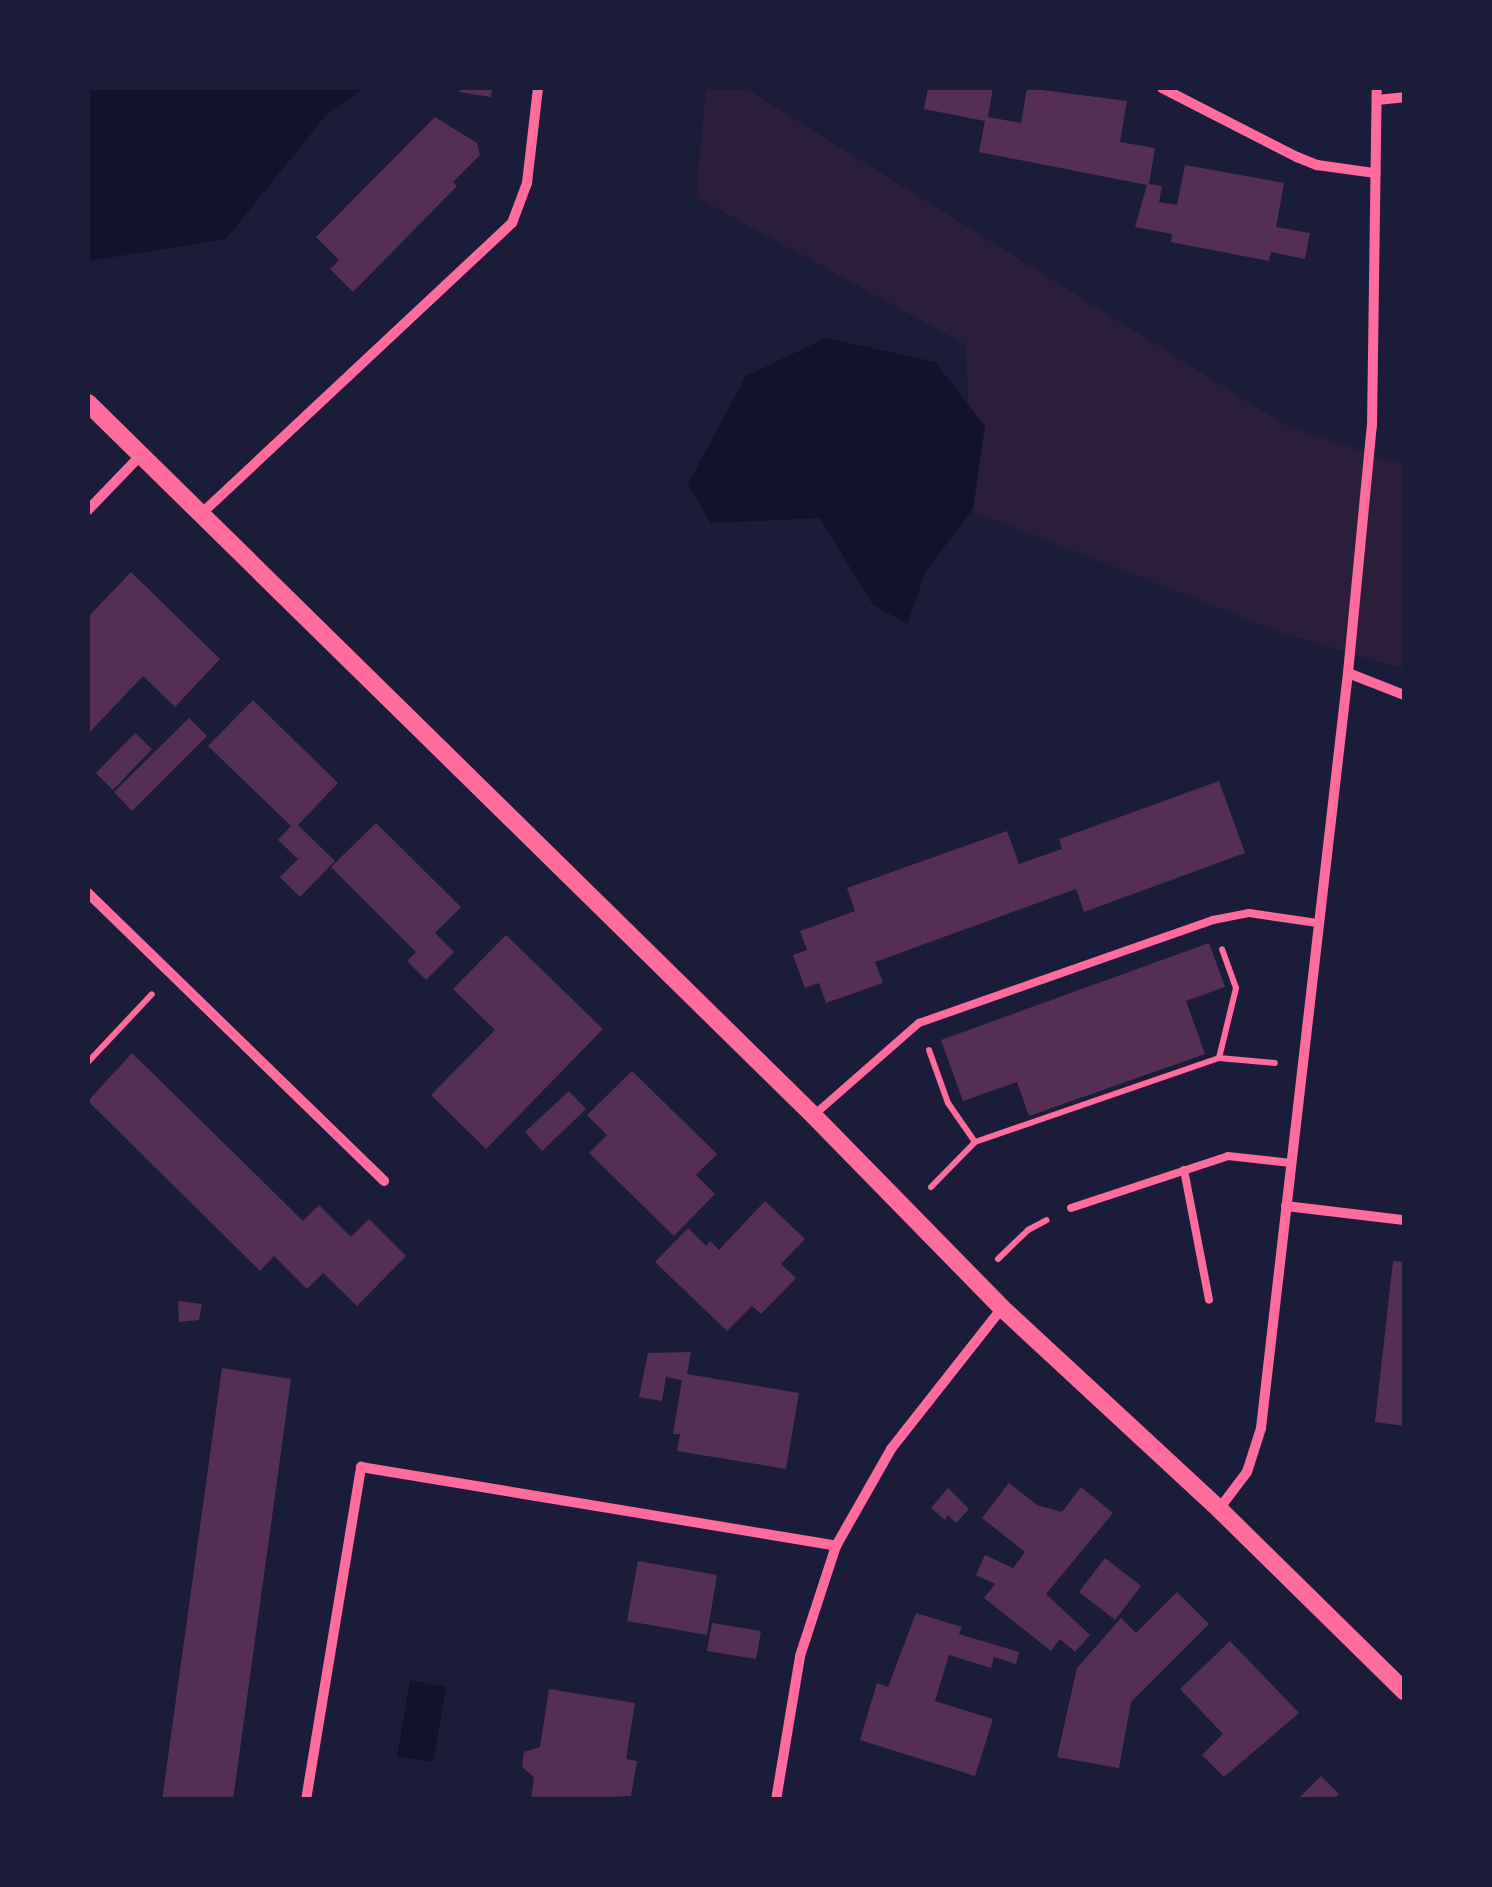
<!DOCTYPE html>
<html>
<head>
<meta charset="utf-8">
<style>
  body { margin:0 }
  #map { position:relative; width:1492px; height:1887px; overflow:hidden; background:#1b1b3a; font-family:"DM Sans",sans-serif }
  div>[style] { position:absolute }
  .green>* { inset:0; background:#2a1e3b }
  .water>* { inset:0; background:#12122b }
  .building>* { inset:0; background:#542f53 }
  .path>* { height:6px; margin:-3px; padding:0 3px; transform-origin:3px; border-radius:3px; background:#ff6b9d }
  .service>* { height:8px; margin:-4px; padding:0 4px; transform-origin:4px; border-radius:4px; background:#ff6b9d }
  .minor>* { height:10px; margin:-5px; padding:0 5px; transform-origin:5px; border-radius:5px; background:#ff6b9d }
  .tertiary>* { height:18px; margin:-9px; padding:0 9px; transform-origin:9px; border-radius:9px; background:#ff6b9d }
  span { translate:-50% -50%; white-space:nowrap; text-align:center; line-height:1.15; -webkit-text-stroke:10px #1b1b3a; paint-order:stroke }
  .frame { position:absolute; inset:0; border:90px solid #1b1b3a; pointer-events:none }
</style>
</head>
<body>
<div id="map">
  <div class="green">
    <div style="clip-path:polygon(706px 88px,745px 88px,1287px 426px,1404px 465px,1404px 669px,1282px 633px,972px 511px,966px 345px,696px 197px)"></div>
  </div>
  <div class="water">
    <div style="clip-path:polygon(88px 88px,363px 88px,326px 115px,226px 239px,88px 261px)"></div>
    <div style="clip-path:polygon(826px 338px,935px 362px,985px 426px,973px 509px,926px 571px,907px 624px,873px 605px,820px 518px,711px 523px,688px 484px,746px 376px)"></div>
    <div style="clip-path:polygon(410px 1680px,446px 1687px,433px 1762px,397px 1757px)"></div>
  </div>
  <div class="building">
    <div style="clip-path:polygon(460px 88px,492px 88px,491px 97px,459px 92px)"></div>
    <div style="clip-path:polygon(928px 88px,993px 88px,988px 117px,1021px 123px,1027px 88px,1127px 101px,1120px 142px,1155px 148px,1149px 184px,1162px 186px,1159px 202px,1177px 205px,1185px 165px,1284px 183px,1276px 227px,1310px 233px,1305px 259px,1271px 252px,1269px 261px,1171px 242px,1172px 234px,1135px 227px,1147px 185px,979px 152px,985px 121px,924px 109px)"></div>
    <div style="clip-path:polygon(435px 117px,477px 143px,480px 155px,453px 182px,457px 186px,353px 292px,330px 269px,339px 260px,316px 237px)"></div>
    <div style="clip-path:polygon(131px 572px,220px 659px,175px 707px,143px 676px,88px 734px,88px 617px)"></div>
    <div style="clip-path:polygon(253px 700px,338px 783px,298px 825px,335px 861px,300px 897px,280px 877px,298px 859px,278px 840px,291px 826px,208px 746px)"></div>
    <div style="clip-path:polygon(189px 718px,207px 736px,132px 811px,114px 792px)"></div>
    <div style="clip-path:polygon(135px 733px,152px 749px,113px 790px,96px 773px)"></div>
    <div style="clip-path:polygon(1219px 781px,1245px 853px,1084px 912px,1076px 889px,875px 962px,883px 983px,826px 1003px,819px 983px,805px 988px,793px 955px,807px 950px,800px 931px,855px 911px,847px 888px,1007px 831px,1019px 864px,1062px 849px,1059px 839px)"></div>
    <div style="clip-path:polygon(376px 823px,461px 907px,435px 933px,454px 952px,426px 980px,407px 961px,416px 952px,331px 867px)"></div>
    <div style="clip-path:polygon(506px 935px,603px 1029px,486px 1149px,431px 1095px,495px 1030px,453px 989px)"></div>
    <div style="clip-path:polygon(1209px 943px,1225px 987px,1186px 1001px,1205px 1054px,1029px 1116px,1017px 1082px,963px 1101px,941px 1040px)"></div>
    <div style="clip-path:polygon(132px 1053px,303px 1221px,319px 1205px,351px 1237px,369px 1219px,406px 1256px,357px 1306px,323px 1273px,307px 1289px,274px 1256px,260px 1271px,88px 1101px)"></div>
    <div style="clip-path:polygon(632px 1071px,717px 1154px,696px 1175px,715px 1194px,674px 1236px,589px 1153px,607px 1135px,587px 1115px)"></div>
    <div style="clip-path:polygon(569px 1091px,586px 1109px,542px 1151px,525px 1132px)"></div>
    <div style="clip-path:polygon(765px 1201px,805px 1239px,781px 1264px,796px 1278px,761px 1314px,752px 1306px,727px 1331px,655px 1262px,688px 1228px,706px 1246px,710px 1241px,719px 1250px)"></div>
    <div style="clip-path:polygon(1393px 1261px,1404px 1262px,1404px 1426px,1375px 1422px)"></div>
    <div style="clip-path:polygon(178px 1301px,202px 1304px,199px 1320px,179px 1322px)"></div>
    <div style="clip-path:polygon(691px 1352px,687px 1374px,799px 1393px,786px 1469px,677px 1451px,680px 1434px,673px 1434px,682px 1380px,666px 1377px,662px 1401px,639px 1397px,648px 1353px)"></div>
    <div style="clip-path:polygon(222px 1368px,291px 1379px,233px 1800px,162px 1800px)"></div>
    <div style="clip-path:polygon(1009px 1483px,1037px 1505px,1062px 1512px,1081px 1487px,1113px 1513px,1046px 1594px,1090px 1635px,1075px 1652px,1060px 1639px,1051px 1651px,984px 1598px,995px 1584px,976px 1575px,985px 1555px,1013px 1568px,1025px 1552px,982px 1518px)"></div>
    <div style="clip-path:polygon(948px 1488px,969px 1509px,956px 1523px,948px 1515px,945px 1520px,931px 1508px)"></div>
    <div style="clip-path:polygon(1105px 1558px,1141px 1586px,1115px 1620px,1079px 1592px)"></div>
    <div style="clip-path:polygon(638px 1561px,717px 1575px,707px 1635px,627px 1621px)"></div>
    <div style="clip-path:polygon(1177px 1592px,1209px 1624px,1131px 1702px,1119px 1768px,1057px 1757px,1077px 1668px,1121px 1618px,1136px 1633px)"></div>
    <div style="clip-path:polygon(916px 1613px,962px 1627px,959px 1634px,1019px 1652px,1016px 1664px,994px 1657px,991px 1668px,949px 1655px,935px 1701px,993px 1719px,975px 1776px,860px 1740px,877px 1683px,888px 1687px)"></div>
    <div style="clip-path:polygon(712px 1623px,761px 1631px,756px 1659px,707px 1651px)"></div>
    <div style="clip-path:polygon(1230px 1641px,1299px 1713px,1224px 1777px,1202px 1755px,1223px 1734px,1180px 1689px)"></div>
    <div style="clip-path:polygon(549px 1689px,635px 1703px,626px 1759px,637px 1761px,631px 1796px,531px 1800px,534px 1777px,522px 1767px,524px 1752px,540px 1747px)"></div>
    <div style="clip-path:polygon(1321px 1776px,1339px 1794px,1334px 1800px,1297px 1800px)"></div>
  </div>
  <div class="path">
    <div style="left:929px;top:1050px;width:56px;rotate:70.3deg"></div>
    <div style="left:948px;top:1103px;width:47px;rotate:55.3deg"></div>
    <div style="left:1219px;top:1058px;width:72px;rotate:-76.3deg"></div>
    <div style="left:1236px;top:988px;width:41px;rotate:-109.7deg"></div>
    <div style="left:88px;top:1062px;width:93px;rotate:-46.7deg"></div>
    <div style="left:931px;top:1187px;width:63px;rotate:-45.6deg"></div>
    <div style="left:975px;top:1142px;width:258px;rotate:-19deg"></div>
    <div style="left:1219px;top:1058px;width:56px;rotate:5.1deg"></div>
    <div style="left:998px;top:1259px;width:42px;rotate:-44deg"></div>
    <div style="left:1028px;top:1230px;width:21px;rotate:-28deg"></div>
  </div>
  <div class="service">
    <div style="left:815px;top:1114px;width:138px;rotate:-41.2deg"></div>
    <div style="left:919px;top:1023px;width:312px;rotate:-19.3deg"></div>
    <div style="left:1213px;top:920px;width:37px;rotate:-11deg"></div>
    <div style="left:1249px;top:913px;width:69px;rotate:8.4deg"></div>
    <div style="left:1184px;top:1170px;width:132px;rotate:79.1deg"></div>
    <div style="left:1071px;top:1208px;width:165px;rotate:-18.3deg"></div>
    <div style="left:1228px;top:1156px;width:63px;rotate:6.3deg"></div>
  </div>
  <div class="minor">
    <div style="left:1162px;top:88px;width:152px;rotate:27.1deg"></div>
    <div style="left:1297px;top:157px;width:22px;rotate:22deg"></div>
    <div style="left:1317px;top:165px;width:59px;rotate:7.9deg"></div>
    <div style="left:1377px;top:100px;width:27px;rotate:-6deg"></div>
    <div style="left:88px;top:510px;width:76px;rotate:-46.1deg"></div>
    <div style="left:201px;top:514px;width:426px;rotate:-43.1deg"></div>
    <div style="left:512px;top:223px;width:43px;rotate:-69.4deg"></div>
    <div style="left:527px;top:183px;width:96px;rotate:-83.4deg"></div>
    <div style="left:1348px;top:673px;width:60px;rotate:21.4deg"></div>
    <div style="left:88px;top:893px;width:413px;rotate:44.2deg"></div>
    <div style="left:1286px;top:1206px;width:119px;rotate:6.8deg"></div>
    <div style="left:1219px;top:1509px;width:46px;rotate:-52.9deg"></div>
    <div style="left:1247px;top:1472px;width:46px;rotate:-72.3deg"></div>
    <div style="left:1261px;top:1428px;width:760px;rotate:-83.43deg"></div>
    <div style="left:1348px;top:673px;width:248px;rotate:-84.5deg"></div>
    <div style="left:1372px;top:426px;width:338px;rotate:-89.2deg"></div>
    <div style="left:306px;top:1800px;width:338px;rotate:-80.6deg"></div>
    <div style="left:361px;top:1467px;width:482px;rotate:9.4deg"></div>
    <div style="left:776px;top:1800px;width:146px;rotate:-80.5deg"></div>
    <div style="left:800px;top:1656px;width:116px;rotate:-71.9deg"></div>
    <div style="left:836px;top:1546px;width:112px;rotate:-60.4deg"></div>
    <div style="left:891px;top:1449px;width:179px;rotate:-51.8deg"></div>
  </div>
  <div class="tertiary">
    <div style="left:88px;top:403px;width:1016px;rotate:44.48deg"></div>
    <div style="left:813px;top:1115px;width:270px;rotate:45.6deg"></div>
    <div style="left:1002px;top:1308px;width:296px;rotate:42.8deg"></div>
    <div style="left:1219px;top:1509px;width:260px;rotate:44.5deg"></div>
  </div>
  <div class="frame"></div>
</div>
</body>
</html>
